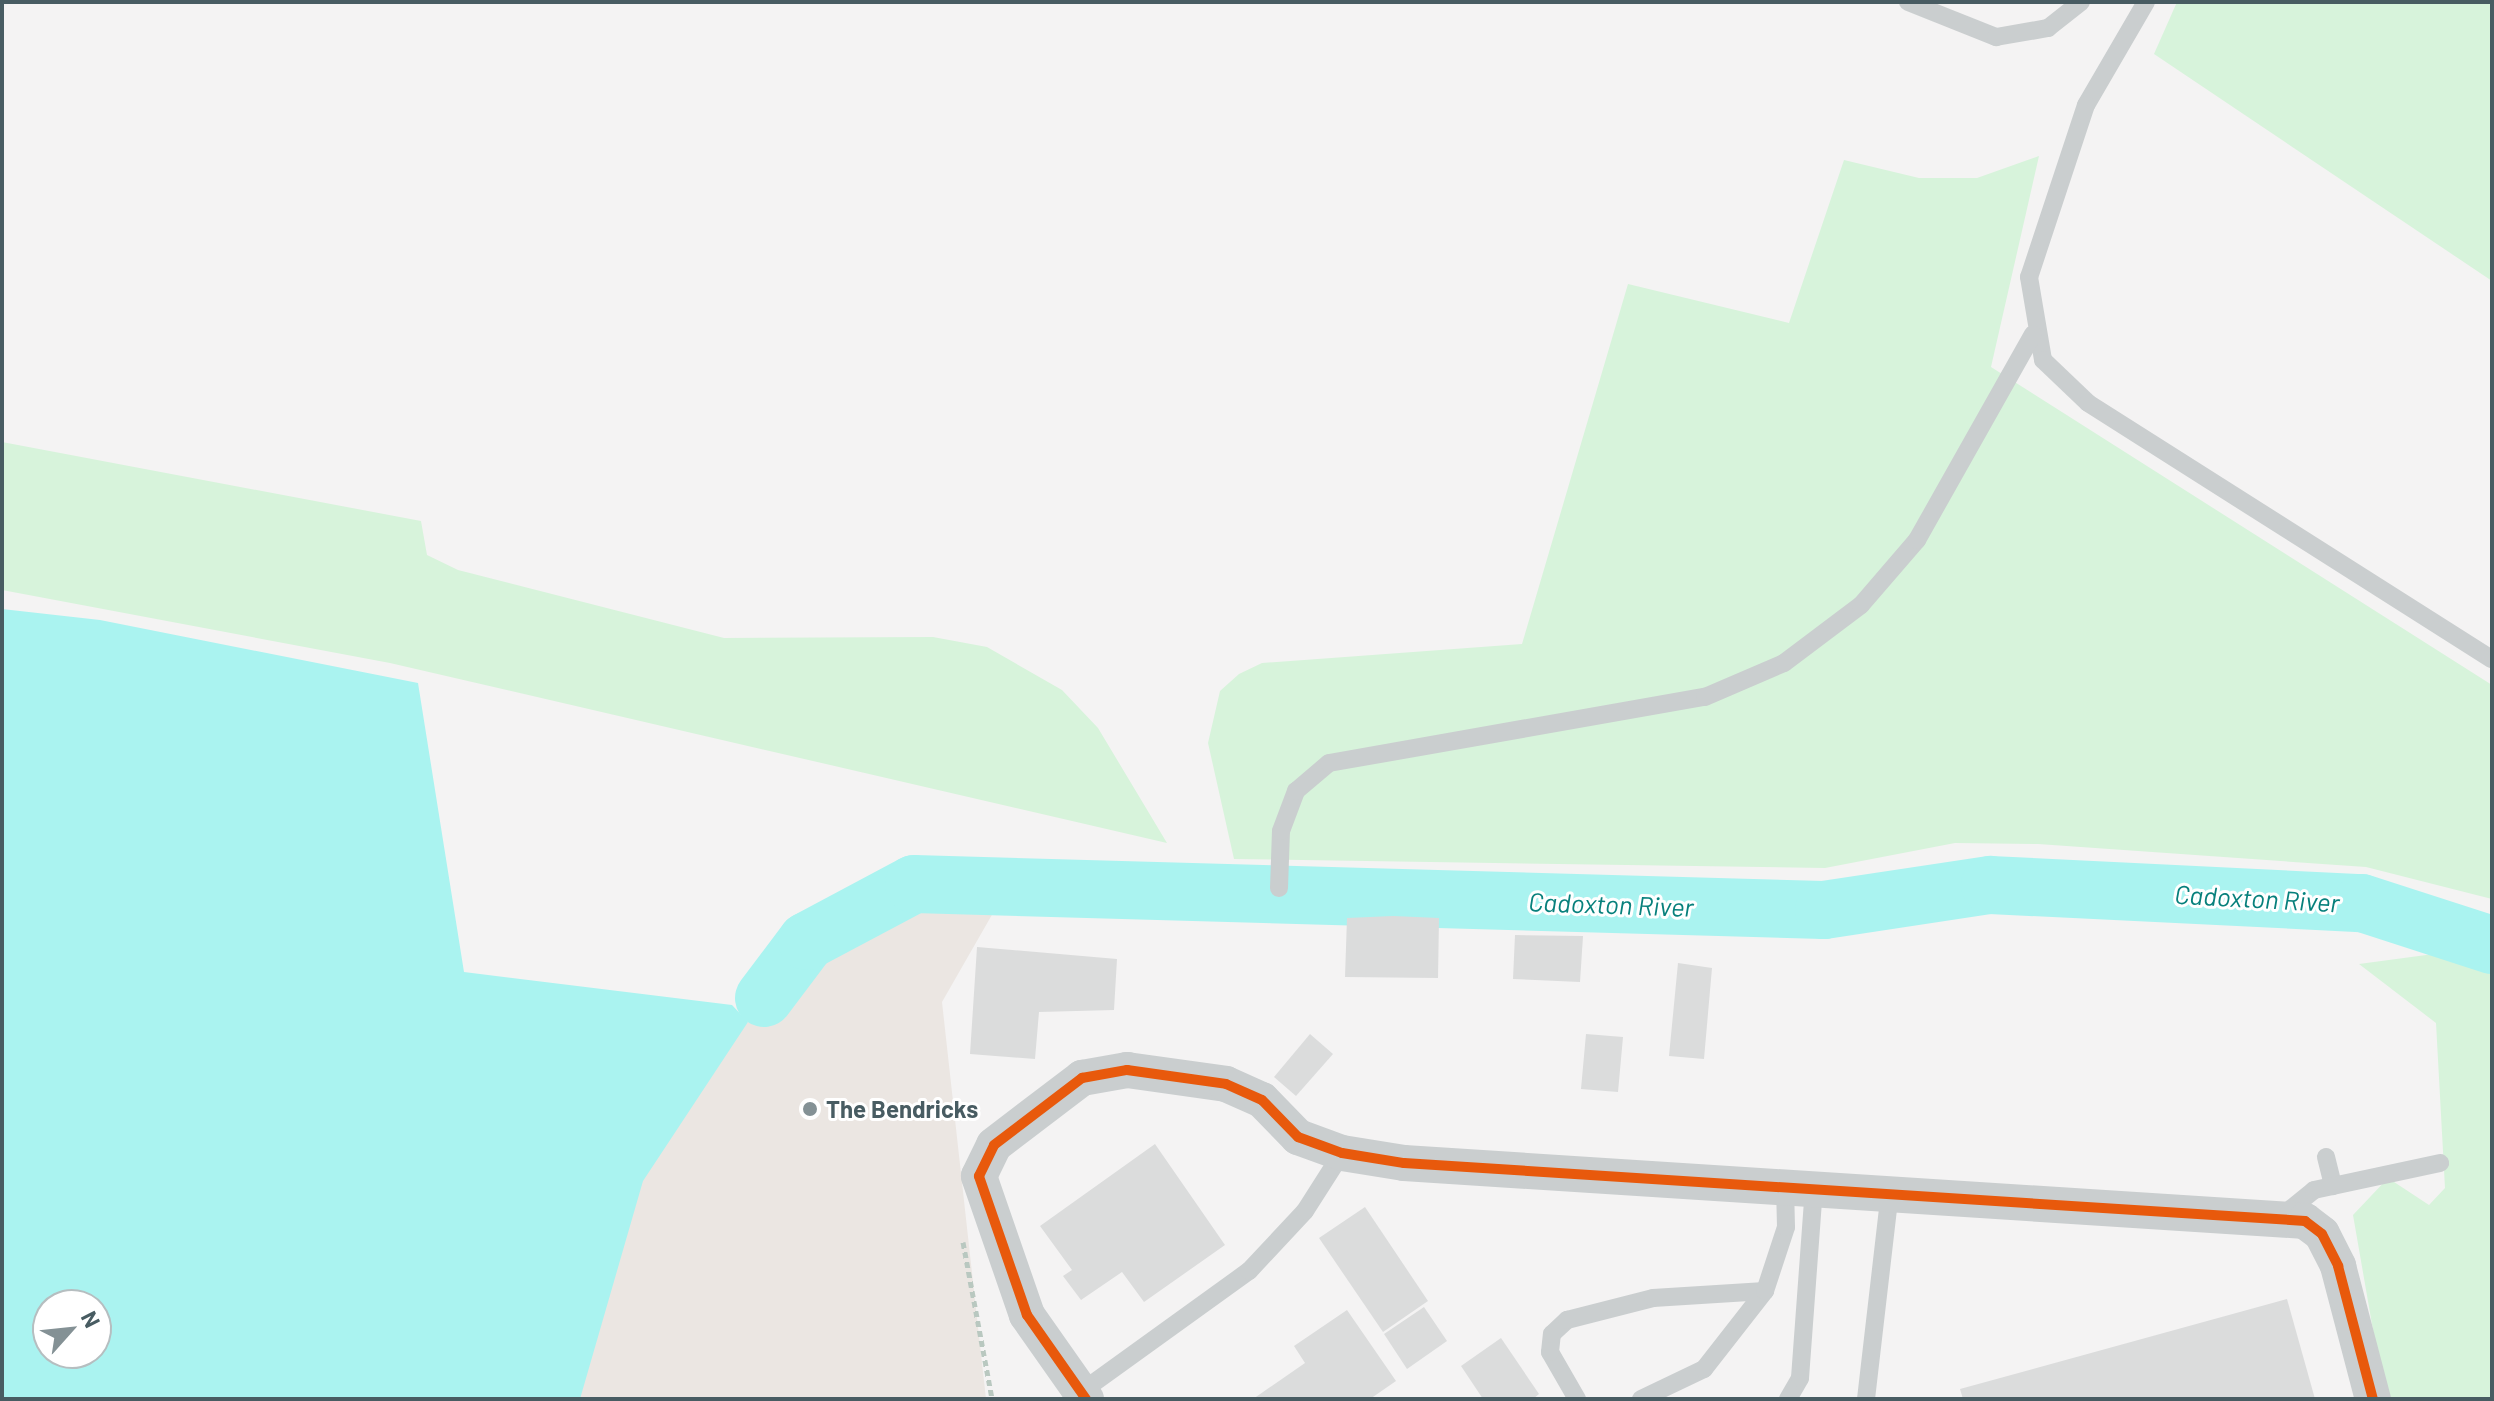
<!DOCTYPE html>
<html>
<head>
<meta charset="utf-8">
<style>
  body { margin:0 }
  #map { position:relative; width:2494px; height:1401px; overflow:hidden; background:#f4f3f3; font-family:Barlow,sans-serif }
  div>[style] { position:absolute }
  .green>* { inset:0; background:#d7f3db }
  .sand>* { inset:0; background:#ebe6e2 }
  .water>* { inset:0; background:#aaf3f0 }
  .river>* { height:58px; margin:-29px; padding:0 29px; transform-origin:29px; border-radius:29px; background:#aaf3f0 }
  .building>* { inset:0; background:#dbdcdc }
  .path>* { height:5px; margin-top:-2.5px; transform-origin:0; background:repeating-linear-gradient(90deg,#b9c8c0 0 6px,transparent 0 10px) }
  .service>* { height:18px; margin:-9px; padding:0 9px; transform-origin:9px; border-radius:9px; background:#cacecf }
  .minor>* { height:36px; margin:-18px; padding:0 18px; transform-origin:18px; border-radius:18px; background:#cacecf }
  .cycleway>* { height:10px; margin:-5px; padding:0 5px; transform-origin:5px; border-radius:5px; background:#e8590c }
  .dots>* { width:22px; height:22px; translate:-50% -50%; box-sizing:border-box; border:4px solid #fff; border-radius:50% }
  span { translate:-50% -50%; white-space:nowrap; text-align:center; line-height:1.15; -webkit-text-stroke:6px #fff; paint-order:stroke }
  .poi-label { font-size:24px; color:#485c62; font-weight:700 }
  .left { translate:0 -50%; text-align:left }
  .water-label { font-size:26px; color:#07807c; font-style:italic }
  .frame { position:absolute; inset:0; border:4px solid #485c62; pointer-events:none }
  .north { position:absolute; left:32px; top:1289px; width:80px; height:80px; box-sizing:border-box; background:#fff; border:2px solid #b6bec0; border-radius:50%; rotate:63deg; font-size:22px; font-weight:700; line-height:32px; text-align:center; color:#485c62 }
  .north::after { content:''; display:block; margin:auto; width:28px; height:36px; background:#849195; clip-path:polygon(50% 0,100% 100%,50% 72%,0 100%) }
</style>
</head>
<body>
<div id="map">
  <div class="green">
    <div style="clip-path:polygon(2177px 2px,2492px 2px,2492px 281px,2154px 54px)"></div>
    <div style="clip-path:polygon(2039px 156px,1991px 367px,2492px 685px,2492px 899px,2366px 867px,2038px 844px,1955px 843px,1825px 868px,1234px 859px,1208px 743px,1220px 691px,1239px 674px,1262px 663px,1522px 644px,1628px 284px,1789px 323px,1844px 160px,1919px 178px,1977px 178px)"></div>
    <div style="clip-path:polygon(2px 442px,421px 521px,427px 555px,458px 570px,724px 638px,933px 637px,987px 647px,1062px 690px,1098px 728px,1167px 843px,390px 663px,2px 590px)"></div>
    <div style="clip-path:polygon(2456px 951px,2492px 955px,2492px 1399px,2385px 1399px,2353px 1215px,2388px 1178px,2429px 1205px,2445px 1188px,2436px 1023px,2359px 964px)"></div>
  </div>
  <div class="sand">
    <div style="clip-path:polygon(1005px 892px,942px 1002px,986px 1399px,420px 1399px,748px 1022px,821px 950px,899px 902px)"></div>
  </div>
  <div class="water">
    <div style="clip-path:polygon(evenodd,2px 609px,100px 620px,418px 683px,464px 972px,732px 1005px,748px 1022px,643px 1181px,580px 1399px,2px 1399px,2px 609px,48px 1305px,96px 1305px,96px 1353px,48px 1353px,48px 1305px)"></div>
  </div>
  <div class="river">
    <div style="left:764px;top:998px;width:71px;rotate:-53deg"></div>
    <div style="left:807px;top:941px;width:121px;rotate:-28deg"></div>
    <div style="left:914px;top:884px;width:910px;rotate:1.64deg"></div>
    <div style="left:1824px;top:910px;width:168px;rotate:-8.6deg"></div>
    <div style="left:1990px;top:885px;width:372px;rotate:2.8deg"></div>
    <div style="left:2362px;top:903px;width:137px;rotate:17.9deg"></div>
  </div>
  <div class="building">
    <div style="clip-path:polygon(1393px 916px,1439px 918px,1438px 978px,1345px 977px,1347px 918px)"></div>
    <div style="clip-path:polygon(1515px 935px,1583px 936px,1580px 982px,1513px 979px)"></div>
    <div style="clip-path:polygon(977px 947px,1117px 959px,1114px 1010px,1039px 1012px,1035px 1059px,970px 1054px)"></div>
    <div style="clip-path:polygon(1678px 963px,1712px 968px,1704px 1059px,1669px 1056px)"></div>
    <div style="clip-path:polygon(1310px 1034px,1333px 1054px,1296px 1096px,1274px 1077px)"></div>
    <div style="clip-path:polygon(1586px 1034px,1623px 1037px,1618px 1092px,1581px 1089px)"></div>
    <div style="clip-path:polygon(1155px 1144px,1225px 1245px,1144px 1302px,1122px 1272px,1081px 1300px,1063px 1276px,1072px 1270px,1040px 1226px)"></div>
    <div style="clip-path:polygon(1365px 1207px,1428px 1301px,1383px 1332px,1319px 1238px)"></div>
    <div style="clip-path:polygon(2287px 1299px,2315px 1399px,1963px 1399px,1960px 1389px)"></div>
    <div style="clip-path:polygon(1424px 1307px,1447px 1341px,1407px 1369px,1384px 1334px)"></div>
    <div style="clip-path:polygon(1347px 1310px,1396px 1381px,1370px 1399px,1253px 1399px,1305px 1363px,1294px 1346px)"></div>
    <div style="clip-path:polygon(1501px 1338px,1539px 1394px,1533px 1399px,1483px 1399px,1461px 1366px)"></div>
  </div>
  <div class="path">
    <div style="left:963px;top:1242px;width:160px;rotate:79.5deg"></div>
  </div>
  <div class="service">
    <div style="left:1908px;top:2px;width:95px;rotate:21.7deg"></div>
    <div style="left:1996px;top:37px;width:53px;rotate:-9.8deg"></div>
    <div style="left:2048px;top:28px;width:42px;rotate:-38.2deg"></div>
    <div style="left:2146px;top:2px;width:119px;rotate:120.2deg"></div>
    <div style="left:2086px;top:105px;width:181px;rotate:108.3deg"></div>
    <div style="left:2029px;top:277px;width:84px;rotate:80.4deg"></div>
    <div style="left:2043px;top:360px;width:62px;rotate:43.7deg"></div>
    <div style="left:2088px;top:403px;width:478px;rotate:32.4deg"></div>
    <div style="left:1279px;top:888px;width:57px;rotate:-88deg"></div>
    <div style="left:1281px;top:831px;width:43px;rotate:-69.4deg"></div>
    <div style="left:1296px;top:791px;width:43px;rotate:-40.3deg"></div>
    <div style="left:1329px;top:763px;width:382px;rotate:-10deg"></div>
    <div style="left:1705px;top:697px;width:86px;rotate:-23.3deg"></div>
    <div style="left:1784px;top:663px;width:96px;rotate:-37deg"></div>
    <div style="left:1861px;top:605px;width:86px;rotate:-49.3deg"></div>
    <div style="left:1917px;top:540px;width:236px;rotate:-60.6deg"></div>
    <div style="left:2326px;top:1157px;width:30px;rotate:76deg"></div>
    <div style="left:2282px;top:1216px;width:41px;rotate:-39.1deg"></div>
    <div style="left:2314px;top:1190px;width:129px;rotate:-12.1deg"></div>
    <div style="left:1081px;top:1392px;width:207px;rotate:-35.8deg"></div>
    <div style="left:1249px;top:1271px;width:82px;rotate:-47deg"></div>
    <div style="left:1305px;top:1211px;width:69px;rotate:-57.5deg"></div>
    <div style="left:1577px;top:1399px;width:54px;rotate:-119.9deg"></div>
    <div style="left:1550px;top:1352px;width:18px;rotate:-84deg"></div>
    <div style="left:1552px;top:1334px;width:21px;rotate:-43deg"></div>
    <div style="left:1567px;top:1320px;width:89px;rotate:-14.3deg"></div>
    <div style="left:1653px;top:1298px;width:112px;rotate:-3.6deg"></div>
    <div style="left:1641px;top:1399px;width:70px;rotate:-25.5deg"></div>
    <div style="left:1704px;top:1369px;width:99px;rotate:-52deg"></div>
    <div style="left:1765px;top:1291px;width:67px;rotate:-71.8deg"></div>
    <div style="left:1786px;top:1227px;width:41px;rotate:-91.4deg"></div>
    <div style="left:1788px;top:1399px;width:24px;rotate:-60deg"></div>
    <div style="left:1800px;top:1378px;width:192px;rotate:-85.8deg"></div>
    <div style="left:1866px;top:1399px;width:208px;rotate:-83.4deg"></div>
  </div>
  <div class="minor">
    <div style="left:1086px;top:1399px;width:103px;rotate:-125.1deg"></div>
    <div style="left:1027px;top:1315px;width:147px;rotate:-109.1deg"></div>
    <div style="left:979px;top:1176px;width:34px;rotate:-64deg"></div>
    <div style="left:994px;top:1145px;width:111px;rotate:-37.3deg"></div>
    <div style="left:1082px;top:1078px;width:46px;rotate:-10.1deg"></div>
    <div style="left:1127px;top:1070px;width:100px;rotate:8deg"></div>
    <div style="left:1226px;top:1084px;width:39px;rotate:24deg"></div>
    <div style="left:1262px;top:1100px;width:52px;rotate:45.8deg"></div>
    <div style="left:1298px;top:1137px;width:47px;rotate:20deg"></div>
    <div style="left:1342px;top:1153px;width:63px;rotate:9.2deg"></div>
    <div style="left:1404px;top:1163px;width:903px;rotate:3.68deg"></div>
    <div style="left:2305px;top:1221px;width:21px;rotate:37deg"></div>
    <div style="left:2322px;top:1234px;width:36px;rotate:63deg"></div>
    <div style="left:2338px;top:1266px;width:138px;rotate:75.3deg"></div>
  </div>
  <div class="cycleway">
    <div style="left:1086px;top:1399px;width:103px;rotate:-125.1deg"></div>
    <div style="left:1027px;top:1315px;width:147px;rotate:-109.1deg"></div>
    <div style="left:979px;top:1176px;width:34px;rotate:-64deg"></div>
    <div style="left:994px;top:1145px;width:111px;rotate:-37.3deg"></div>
    <div style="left:1082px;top:1078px;width:46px;rotate:-10.1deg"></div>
    <div style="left:1127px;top:1070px;width:100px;rotate:8deg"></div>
    <div style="left:1226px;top:1084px;width:39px;rotate:24deg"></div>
    <div style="left:1262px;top:1100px;width:52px;rotate:45.8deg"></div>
    <div style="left:1298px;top:1137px;width:47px;rotate:20deg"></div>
    <div style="left:1342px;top:1153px;width:63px;rotate:9.2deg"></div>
    <div style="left:1404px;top:1163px;width:903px;rotate:3.68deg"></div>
    <div style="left:2305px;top:1221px;width:21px;rotate:37deg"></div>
    <div style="left:2322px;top:1234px;width:36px;rotate:63deg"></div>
    <div style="left:2338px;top:1266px;width:138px;rotate:75.3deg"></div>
  </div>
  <div class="dots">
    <div style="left:810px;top:1109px;background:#849195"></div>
  </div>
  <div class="poi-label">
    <span class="left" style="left:826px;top:1109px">The Bendricks</span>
  </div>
  <div class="water-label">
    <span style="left:2257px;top:898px;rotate:3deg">Cadoxton River</span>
    <span style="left:1611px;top:904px;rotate:2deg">Cadoxton River</span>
  </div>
  <div class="frame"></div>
  <div class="north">N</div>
</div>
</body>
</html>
